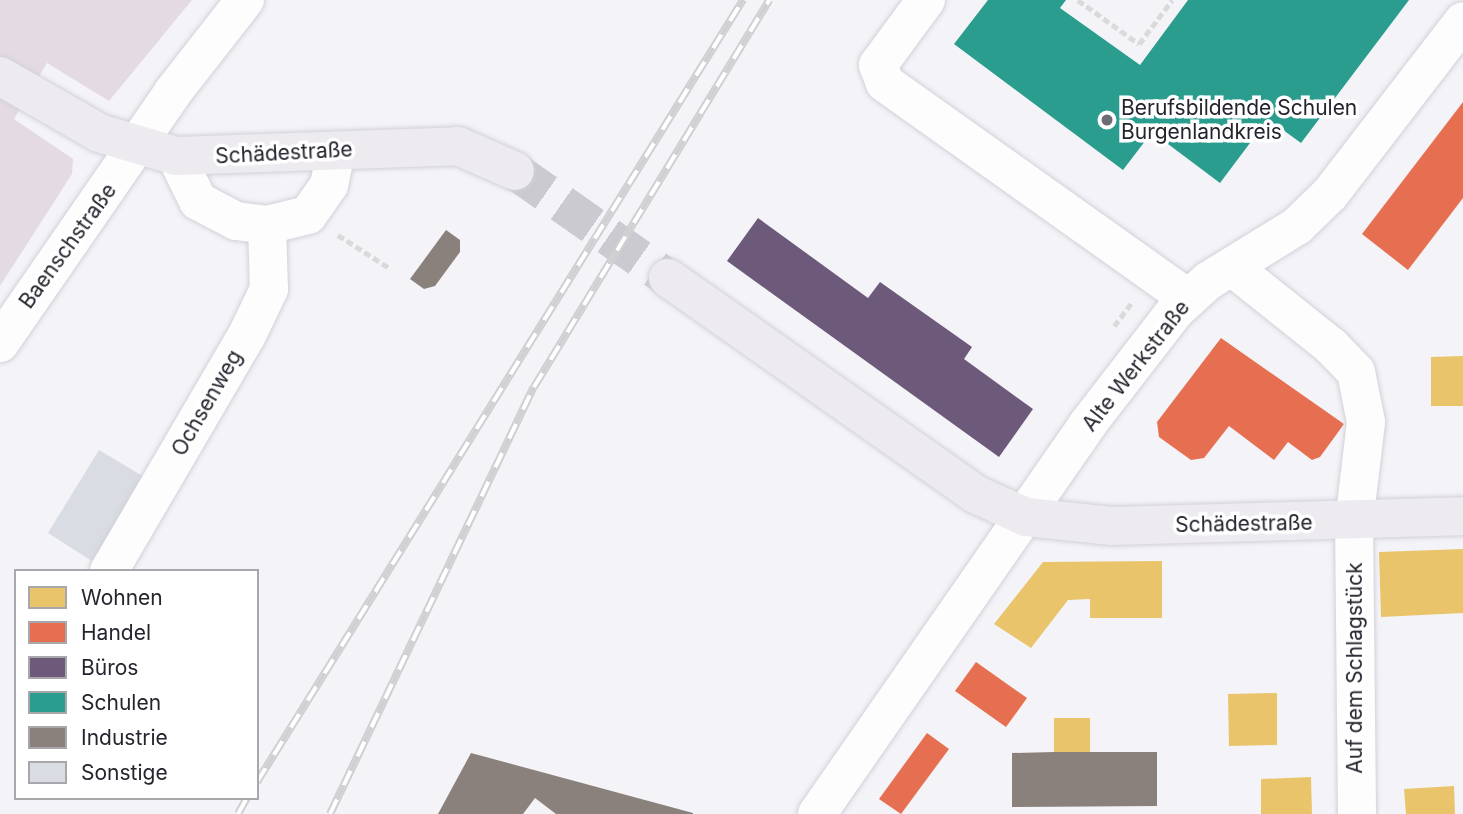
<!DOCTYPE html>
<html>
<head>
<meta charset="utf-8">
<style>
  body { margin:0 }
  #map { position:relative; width:1463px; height:814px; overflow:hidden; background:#f3f3f8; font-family:Inter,sans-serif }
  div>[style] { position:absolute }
  .green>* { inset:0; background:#e4dae3 }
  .homes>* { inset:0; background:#e9c46a }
  .shops>* { inset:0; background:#e76f51 }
  .offices>* { inset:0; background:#6d597a }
  .schools>* { inset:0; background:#2a9d8f }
  .industry>* { inset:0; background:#8a817c }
  .building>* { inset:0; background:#d9dce3 }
  .major-tunnel>* { height:38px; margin-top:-19px; transform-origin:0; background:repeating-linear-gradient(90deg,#cacad0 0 38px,transparent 0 57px) }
  .path>* { height:4.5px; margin-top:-2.25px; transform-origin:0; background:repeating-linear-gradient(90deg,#dadadb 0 7px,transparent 0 10.5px) }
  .roads { filter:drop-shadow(0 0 2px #d1d1d9) drop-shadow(0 0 2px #d1d1d9) }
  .minor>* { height:38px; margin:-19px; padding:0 19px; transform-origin:19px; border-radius:19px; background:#fdfdfe }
  .major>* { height:38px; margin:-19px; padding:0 19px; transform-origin:19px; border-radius:19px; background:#edeaf0 }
  .rail>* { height:8px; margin-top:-4px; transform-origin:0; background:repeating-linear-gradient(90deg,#fff 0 16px,#d0d0d3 0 32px); box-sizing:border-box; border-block:2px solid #d0d0d3 }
  .dots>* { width:19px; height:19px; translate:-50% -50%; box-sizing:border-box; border:4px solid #fff; border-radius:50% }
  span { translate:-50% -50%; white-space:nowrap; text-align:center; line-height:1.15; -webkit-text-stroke:7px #fff; paint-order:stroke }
  .poi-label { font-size:21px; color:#25242e }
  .left { translate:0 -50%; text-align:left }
  .street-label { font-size:21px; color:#25242e }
  .legend { position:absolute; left:14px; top:569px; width:245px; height:231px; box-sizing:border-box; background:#fff; border:2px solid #a8a7ab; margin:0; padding:9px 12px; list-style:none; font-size:21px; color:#25242e }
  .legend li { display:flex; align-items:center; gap:14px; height:35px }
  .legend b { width:35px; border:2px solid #a8a7ab }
</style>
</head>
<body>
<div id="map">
  <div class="green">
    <div style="clip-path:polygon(0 0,192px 0,109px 101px,47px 63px,14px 119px,73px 159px,72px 174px,0 286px)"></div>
  </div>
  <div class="homes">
    <div style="clip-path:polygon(1463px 356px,1463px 406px,1431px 406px,1431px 357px)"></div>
    <div style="clip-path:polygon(1463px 549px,1463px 613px,1381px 617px,1379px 552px)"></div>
    <div style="clip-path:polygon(1162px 561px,1162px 618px,1090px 618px,1090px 599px,1068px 600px,1031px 648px,994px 624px,1043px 562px)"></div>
    <div style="clip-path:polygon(1277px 693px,1277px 745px,1229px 746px,1228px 694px)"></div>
    <div style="clip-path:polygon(1054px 718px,1090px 718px,1090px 752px,1054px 752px)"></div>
    <div style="clip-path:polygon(1311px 777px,1312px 814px,1261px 814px,1261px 779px)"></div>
    <div style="clip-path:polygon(1454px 786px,1455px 814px,1406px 814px,1404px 789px)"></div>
  </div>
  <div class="shops">
    <div style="clip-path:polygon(1463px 102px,1463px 198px,1408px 270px,1362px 234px)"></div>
    <div style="clip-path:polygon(1221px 338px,1344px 424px,1320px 457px,1312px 460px,1288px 442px,1274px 460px,1229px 426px,1204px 458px,1191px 460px,1159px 437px,1157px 422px)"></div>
    <div style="clip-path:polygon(976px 662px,1027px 698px,1006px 727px,955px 691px)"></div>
    <div style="clip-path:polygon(927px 733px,949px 749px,901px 814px,879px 799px)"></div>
  </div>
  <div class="offices">
    <div style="clip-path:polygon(758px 218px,868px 298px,880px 282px,972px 347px,964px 359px,1033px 409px,999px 457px,727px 261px)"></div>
  </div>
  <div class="schools">
    <div style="clip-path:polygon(988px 0,1066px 0,1060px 8px,1140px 65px,1188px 0,1409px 0,1301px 143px,1268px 119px,1220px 183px,1152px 132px,1123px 170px,954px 44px)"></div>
  </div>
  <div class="industry">
    <div style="clip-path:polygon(446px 230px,460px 240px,460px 252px,435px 286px,424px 289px,410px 279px)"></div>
    <div style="clip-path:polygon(1054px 752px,1157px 752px,1157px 806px,1012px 807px,1012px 753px)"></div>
    <div style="clip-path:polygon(471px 753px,693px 813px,693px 814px,556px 814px,535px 798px,523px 814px,438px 814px)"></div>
  </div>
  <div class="building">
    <div style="clip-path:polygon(99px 450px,146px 478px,92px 561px,48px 533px)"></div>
  </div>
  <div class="major-tunnel">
    <div style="left:515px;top:171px;width:187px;rotate:35deg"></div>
  </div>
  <div class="path">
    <div style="left:1078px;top:0;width:75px;rotate:35.8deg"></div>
    <div style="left:1139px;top:44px;width:55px;rotate:-53.1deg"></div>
    <div style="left:338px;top:235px;width:63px;rotate:32.7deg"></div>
    <div style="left:1114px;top:326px;width:30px;rotate:-53deg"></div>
  </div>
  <div class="roads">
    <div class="minor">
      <div style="left:926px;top:0;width:81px;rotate:126.4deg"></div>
      <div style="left:878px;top:65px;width:19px;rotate:69deg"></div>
      <div style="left:885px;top:83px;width:372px;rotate:35.4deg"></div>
      <div style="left:176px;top:156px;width:50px;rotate:63.9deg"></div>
      <div style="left:198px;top:201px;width:43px;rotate:27.8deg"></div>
      <div style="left:236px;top:221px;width:31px;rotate:7deg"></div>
      <div style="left:267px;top:225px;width:42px;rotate:-13.7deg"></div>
      <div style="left:308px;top:215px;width:37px;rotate:-55deg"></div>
      <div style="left:329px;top:185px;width:35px;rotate:-78deg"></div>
      <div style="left:1232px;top:267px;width:127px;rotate:38.6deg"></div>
      <div style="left:1331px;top:346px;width:36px;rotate:46deg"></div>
      <div style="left:1356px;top:372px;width:51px;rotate:78.7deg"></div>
      <div style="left:1366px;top:422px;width:101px;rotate:96.8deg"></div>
      <div style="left:1354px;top:522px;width:292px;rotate:89.4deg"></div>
      <div style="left:0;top:343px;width:305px;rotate:-55.4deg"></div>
      <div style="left:173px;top:92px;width:117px;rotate:-52deg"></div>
      <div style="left:109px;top:571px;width:273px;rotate:-59.7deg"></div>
      <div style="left:247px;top:335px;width:51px;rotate:-64.4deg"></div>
      <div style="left:269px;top:289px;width:64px;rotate:-91.8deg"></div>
      <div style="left:817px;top:814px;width:474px;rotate:-55.2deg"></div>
      <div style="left:1087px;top:425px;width:144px;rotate:-52.3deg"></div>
      <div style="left:1175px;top:311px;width:45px;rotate:-42.3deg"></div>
      <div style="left:1208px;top:281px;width:105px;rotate:-31.7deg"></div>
      <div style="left:1297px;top:226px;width:46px;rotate:-44.1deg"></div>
      <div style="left:1330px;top:194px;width:218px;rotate:-52.4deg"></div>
    </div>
    <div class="major">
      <div style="left:0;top:76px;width:114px;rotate:29.9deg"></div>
      <div style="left:99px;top:133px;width:80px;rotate:16.6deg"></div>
      <div style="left:176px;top:156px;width:282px;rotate:-2deg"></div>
      <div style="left:458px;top:146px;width:62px;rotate:23.7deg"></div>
      <div style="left:668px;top:278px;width:375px;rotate:35.1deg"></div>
      <div style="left:975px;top:494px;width:56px;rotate:24.3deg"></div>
      <div style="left:1026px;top:517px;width:86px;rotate:6deg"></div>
      <div style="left:1112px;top:526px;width:351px;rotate:-1.6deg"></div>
    </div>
  </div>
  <div class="rail">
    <div style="left:257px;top:782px;width:921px;rotate:-58.14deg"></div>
    <div style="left:238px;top:814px;width:18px;rotate:-61deg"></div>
    <div style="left:330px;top:814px;width:473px;rotate:-64.5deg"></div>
    <div style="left:534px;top:387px;width:453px;rotate:-58.7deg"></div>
  </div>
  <div class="dots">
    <div style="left:1107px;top:120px;background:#6d6c75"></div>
  </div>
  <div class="poi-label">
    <span class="left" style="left:1121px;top:120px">Berufsbildende Schulen<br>Burgenlandkreis</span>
  </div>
  <div class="street-label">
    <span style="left:284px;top:153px;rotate:-3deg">Schädestraße</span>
    <span style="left:68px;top:246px;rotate:-54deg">Baenschstraße</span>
    <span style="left:1136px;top:366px;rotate:-52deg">Alte Werkstraße</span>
    <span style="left:207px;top:403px;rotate:-60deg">Ochsenweg</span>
    <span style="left:1244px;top:524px;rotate:-1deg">Schädestraße</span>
    <span style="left:1355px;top:668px;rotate:-90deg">Auf dem Schlagstück</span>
  </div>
  <ul class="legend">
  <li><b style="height:19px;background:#e9c46a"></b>Wohnen</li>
  <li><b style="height:19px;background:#e76f51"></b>Handel</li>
  <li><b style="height:19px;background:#6d597a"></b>Büros</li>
  <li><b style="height:19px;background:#2a9d8f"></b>Schulen</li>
  <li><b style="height:19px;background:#8a817c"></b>Industrie</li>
  <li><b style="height:19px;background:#d9dce3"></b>Sonstige</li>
  </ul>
</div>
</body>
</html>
